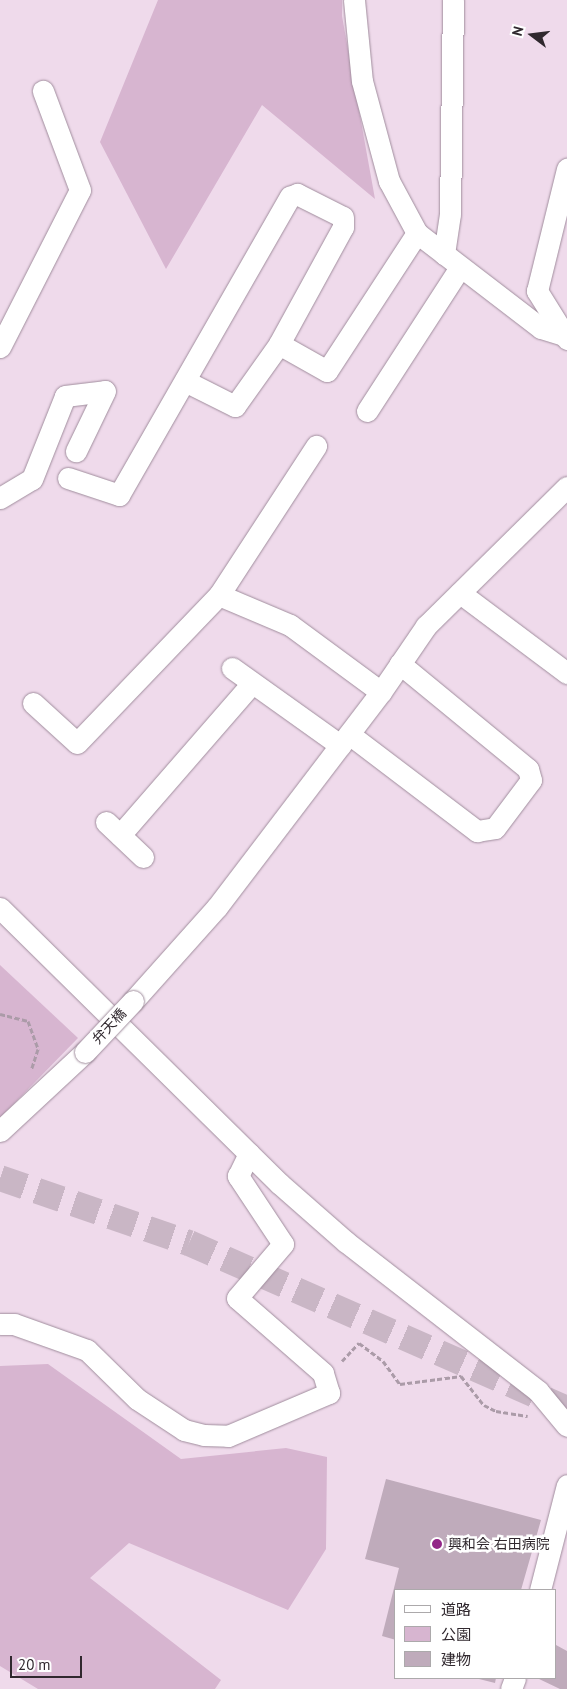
<!DOCTYPE html>
<html>
<head>
<meta charset="utf-8">
<style>
  body { margin:0 }
  #map { position:relative; width:567px; height:1689px; overflow:hidden; background:#efdaeb; font-family:"PT Sans","Noto Sans JP",sans-serif }
  div>[style] { position:absolute }
  .green>* { inset:0; background:#d7b5d0 }
  .building>* { inset:0; background:#bfabbb }
  .tertiary-tunnel>* { height:26px; margin-top:-13px; transform-origin:0; background:repeating-linear-gradient(90deg,#c9b6c5 0 26px,transparent 0 39px) }
  .path>* { height:3px; margin-top:-1.5px; transform-origin:0; background:repeating-linear-gradient(90deg,#ab9ba8 0 5px,transparent 0 7.5px) }
  .roads { filter:drop-shadow(0 0 1px #a08d9d) drop-shadow(0 0 1px #a08d9d) }
  .minor>* { height:21px; margin:-10.5px; padding:0 10.5px; transform-origin:10.5px; border-radius:10.5px; background:#fff }
  .bridges { filter:drop-shadow(0 0 1px #a08d9d) drop-shadow(0 0 1px #a08d9d) }
  .minor-bridge>* { height:21px; margin:-10.5px; padding:0 10.5px; transform-origin:10.5px; border-radius:10.5px; background:#fff }
  .dots>* { width:14px; height:14px; translate:-50% -50%; box-sizing:border-box; border:2px solid #fff; border-radius:50% }
  span { translate:-50% -50%; white-space:nowrap; text-align:center; line-height:1.15; -webkit-text-stroke:5px #fff; paint-order:stroke }
  .street-label { font-size:14px; color:#30282e }
  .poi-label { font-size:14px; color:#30282e }
  .left { translate:0 -50%; text-align:left }
  .legend { position:absolute; left:394px; top:1589px; width:162px; height:90px; box-sizing:border-box; background:#fff; border:1px solid #aca9ab; margin:0; padding:6px 9px; list-style:none; font-size:15px; color:#30282e }
  .legend li { display:flex; align-items:center; gap:10px; height:25px }
  .legend b { width:25px; border:1px solid #aca9ab }
  .north { position:absolute; left:507px; top:10px; width:50px; height:50px; -webkit-text-stroke:4px #fff; paint-order:stroke; rotate:285deg; font-size:14px; font-weight:700; line-height:20px; text-align:center; color:#30282e }
  .north::after { content:''; display:block; margin:auto; width:18px; height:22px; background:#30282e; clip-path:polygon(50% 0,100% 100%,50% 72%,0 100%) }
  .scale { position:absolute; left:10px; top:1656px; width:72px; height:22px; box-sizing:border-box; border:2px solid #30282e; border-top:0; padding-left:6px; font-size:15px; line-height:18px; white-space:nowrap; color:#30282e; -webkit-text-stroke:4px #fff; paint-order:stroke }
</style>
</head>
<body>
<div id="map">
  <div class="green">
    <div style="clip-path:polygon(158px 0,342px 0,342px 16px,375px 199px,262px 105px,166px 269px,100px 142px)"></div>
    <div style="clip-path:polygon(0 965px,78px 1038px,0 1118px)"></div>
    <div style="clip-path:polygon(48px 1364px,181px 1459px,286px 1448px,327px 1457px,326px 1549px,288px 1610px,129px 1543px,90px 1578px,221px 1680px,215px 1689px,38px 1689px,0 1666px,0 1366px)"></div>
  </div>
  <div class="building">
    <div style="clip-path:polygon(386px 1479px,541px 1520px,521px 1590px,396px 1590px,396px 1640px,382px 1636px,399px 1568px,365px 1559px)"></div>
    <div style="clip-path:polygon(556px 1645px,567px 1651px,567px 1689px,560px 1689px,537px 1678px,556px 1678px)"></div>
    <div style="clip-path:polygon(475px 1678px,496px 1678px,495px 1683px)"></div>
  </div>
  <div class="tertiary-tunnel">
    <div style="left:0;top:1178px;width:200px;rotate:19deg"></div>
    <div style="left:189px;top:1243px;width:413px;rotate:23.7deg"></div>
  </div>
  <div class="path">
    <div style="left:0;top:1014px;width:29px;rotate:14deg"></div>
    <div style="left:28px;top:1021px;width:30px;rotate:70deg"></div>
    <div style="left:38px;top:1049px;width:22px;rotate:108deg"></div>
    <div style="left:342px;top:1361px;width:25px;rotate:-47deg"></div>
    <div style="left:359px;top:1343px;width:30px;rotate:37deg"></div>
    <div style="left:383px;top:1361px;width:29px;rotate:54deg"></div>
    <div style="left:400px;top:1384px;width:62px;rotate:-7.5deg"></div>
    <div style="left:461px;top:1376px;width:37px;rotate:52deg"></div>
    <div style="left:484px;top:1405px;width:13px;rotate:27deg"></div>
    <div style="left:496px;top:1411px;width:32px;rotate:9deg"></div>
  </div>
  <div class="roads">
    <div class="minor">
      <div style="left:354px;top:0;width:81px;rotate:84.4deg"></div>
      <div style="left:362px;top:81px;width:104px;rotate:74.9deg"></div>
      <div style="left:389px;top:181px;width:59px;rotate:61.7deg"></div>
      <div style="left:417px;top:233px;width:156px;rotate:37.5deg"></div>
      <div style="left:541px;top:328px;width:27px;rotate:17deg"></div>
      <div style="left:444px;top:254px;width:40px;rotate:-81.5deg"></div>
      <div style="left:450px;top:214px;width:214px;rotate:-89.2deg"></div>
      <div style="left:567px;top:339px;width:57px;rotate:-122deg"></div>
      <div style="left:537px;top:291px;width:126px;rotate:-76.2deg"></div>
      <div style="left:0;top:347px;width:176px;rotate:-63deg"></div>
      <div style="left:80px;top:190px;width:106px;rotate:-110.5deg"></div>
      <div style="left:185px;top:381px;width:56px;rotate:26.6deg"></div>
      <div style="left:235px;top:406px;width:76px;rotate:-54.6deg"></div>
      <div style="left:279px;top:344px;width:55px;rotate:29.4deg"></div>
      <div style="left:327px;top:371px;width:165px;rotate:-56.9deg"></div>
      <div style="left:367px;top:411px;width:171px;rotate:-57.1deg"></div>
      <div style="left:68px;top:478px;width:54px;rotate:18.4deg"></div>
      <div style="left:119px;top:495px;width:344px;rotate:-60.2deg"></div>
      <div style="left:290px;top:197px;width:8px;rotate:-23deg"></div>
      <div style="left:297px;top:194px;width:51px;rotate:26.6deg"></div>
      <div style="left:343px;top:217px;width:10px;rotate:90deg"></div>
      <div style="left:343px;top:227px;width:133px;rotate:118.7deg"></div>
      <div style="left:0;top:498px;width:37px;rotate:-31deg"></div>
      <div style="left:32px;top:479px;width:89px;rotate:-68.3deg"></div>
      <div style="left:65px;top:396px;width:40px;rotate:-7.1deg"></div>
      <div style="left:105px;top:391px;width:67px;rotate:115.8deg"></div>
      <div style="left:460px;top:593px;width:134px;rotate:36.8deg"></div>
      <div style="left:219px;top:595px;width:178px;rotate:-56.9deg"></div>
      <div style="left:232px;top:668px;width:133px;rotate:35.5deg"></div>
      <div style="left:33px;top:703px;width:59px;rotate:42.3deg"></div>
      <div style="left:77px;top:743px;width:205px;rotate:-46.2deg"></div>
      <div style="left:219px;top:595px;width:77px;rotate:22.9deg"></div>
      <div style="left:290px;top:625px;width:113px;rotate:36.4deg"></div>
      <div style="left:349px;top:734px;width:161px;rotate:37.2deg"></div>
      <div style="left:477px;top:831px;width:18px;rotate:-9deg"></div>
      <div style="left:495px;top:828px;width:60px;rotate:-53.1deg"></div>
      <div style="left:531px;top:780px;width:11px;rotate:-105deg"></div>
      <div style="left:528px;top:769px;width:166px;rotate:-140.6deg"></div>
      <div style="left:106px;top:822px;width:51px;rotate:43.4deg"></div>
      <div style="left:120px;top:835px;width:201px;rotate:-49deg"></div>
      <div style="left:0;top:908px;width:393px;rotate:44.6deg"></div>
      <div style="left:280px;top:1184px;width:88px;rotate:41.3deg"></div>
      <div style="left:346px;top:1242px;width:243px;rotate:37.8deg"></div>
      <div style="left:538px;top:1391px;width:45px;rotate:50.4deg"></div>
      <div style="left:133px;top:1001px;width:126px;rotate:-48.2deg"></div>
      <div style="left:217px;top:907px;width:270px;rotate:-52.7deg"></div>
      <div style="left:381px;top:692px;width:80px;rotate:-55.7deg"></div>
      <div style="left:426px;top:626px;width:198px;rotate:-44.6deg"></div>
      <div style="left:0;top:1131px;width:116px;rotate:-42.9deg"></div>
      <div style="left:0;top:1324px;width:14px"></div>
      <div style="left:14px;top:1324px;width:77px;rotate:19.6deg"></div>
      <div style="left:87px;top:1350px;width:70px;rotate:44.4deg"></div>
      <div style="left:137px;top:1399px;width:56px;rotate:33.4deg"></div>
      <div style="left:184px;top:1430px;width:21px;rotate:14deg"></div>
      <div style="left:204px;top:1435px;width:24px;rotate:2deg"></div>
      <div style="left:228px;top:1436px;width:110px;rotate:-23.1deg"></div>
      <div style="left:329px;top:1393px;width:21px;rotate:-107deg"></div>
      <div style="left:323px;top:1373px;width:114px;rotate:-138.9deg"></div>
      <div style="left:237px;top:1298px;width:71px;rotate:-49.6deg"></div>
      <div style="left:283px;top:1244px;width:82px;rotate:-123.5deg"></div>
      <div style="left:238px;top:1176px;width:25px;rotate:-64deg"></div>
      <div style="left:540px;top:1590px;width:108px;rotate:-75.6deg"></div>
      <div style="left:511px;top:1689px;width:12px;rotate:-70deg"></div>
    </div>
  </div>
  <div class="bridges">
    <div class="minor-bridge">
      <div style="left:85px;top:1052px;width:70px;rotate:-46.7deg"></div>
    </div>
  </div>
  <div class="dots">
    <div style="left:437px;top:1544px;background:#922587"></div>
  </div>
  <div class="street-label">
    <span style="left:109px;top:1026px;rotate:-47deg">弁天橋</span>
  </div>
  <div class="poi-label">
    <span class="left" style="left:448px;top:1544px">興和会 右田病院</span>
  </div>
  <ul class="legend">
  <li><b style="height:6px;background:#fff"></b>道路</li>
  <li><b style="height:14px;background:#d7b5d0"></b>公園</li>
  <li><b style="height:14px;background:#bfabbb"></b>建物</li>
  </ul>
  <div class="north">N</div>
  <div class="scale">20 m</div>
</div>
</body>
</html>
